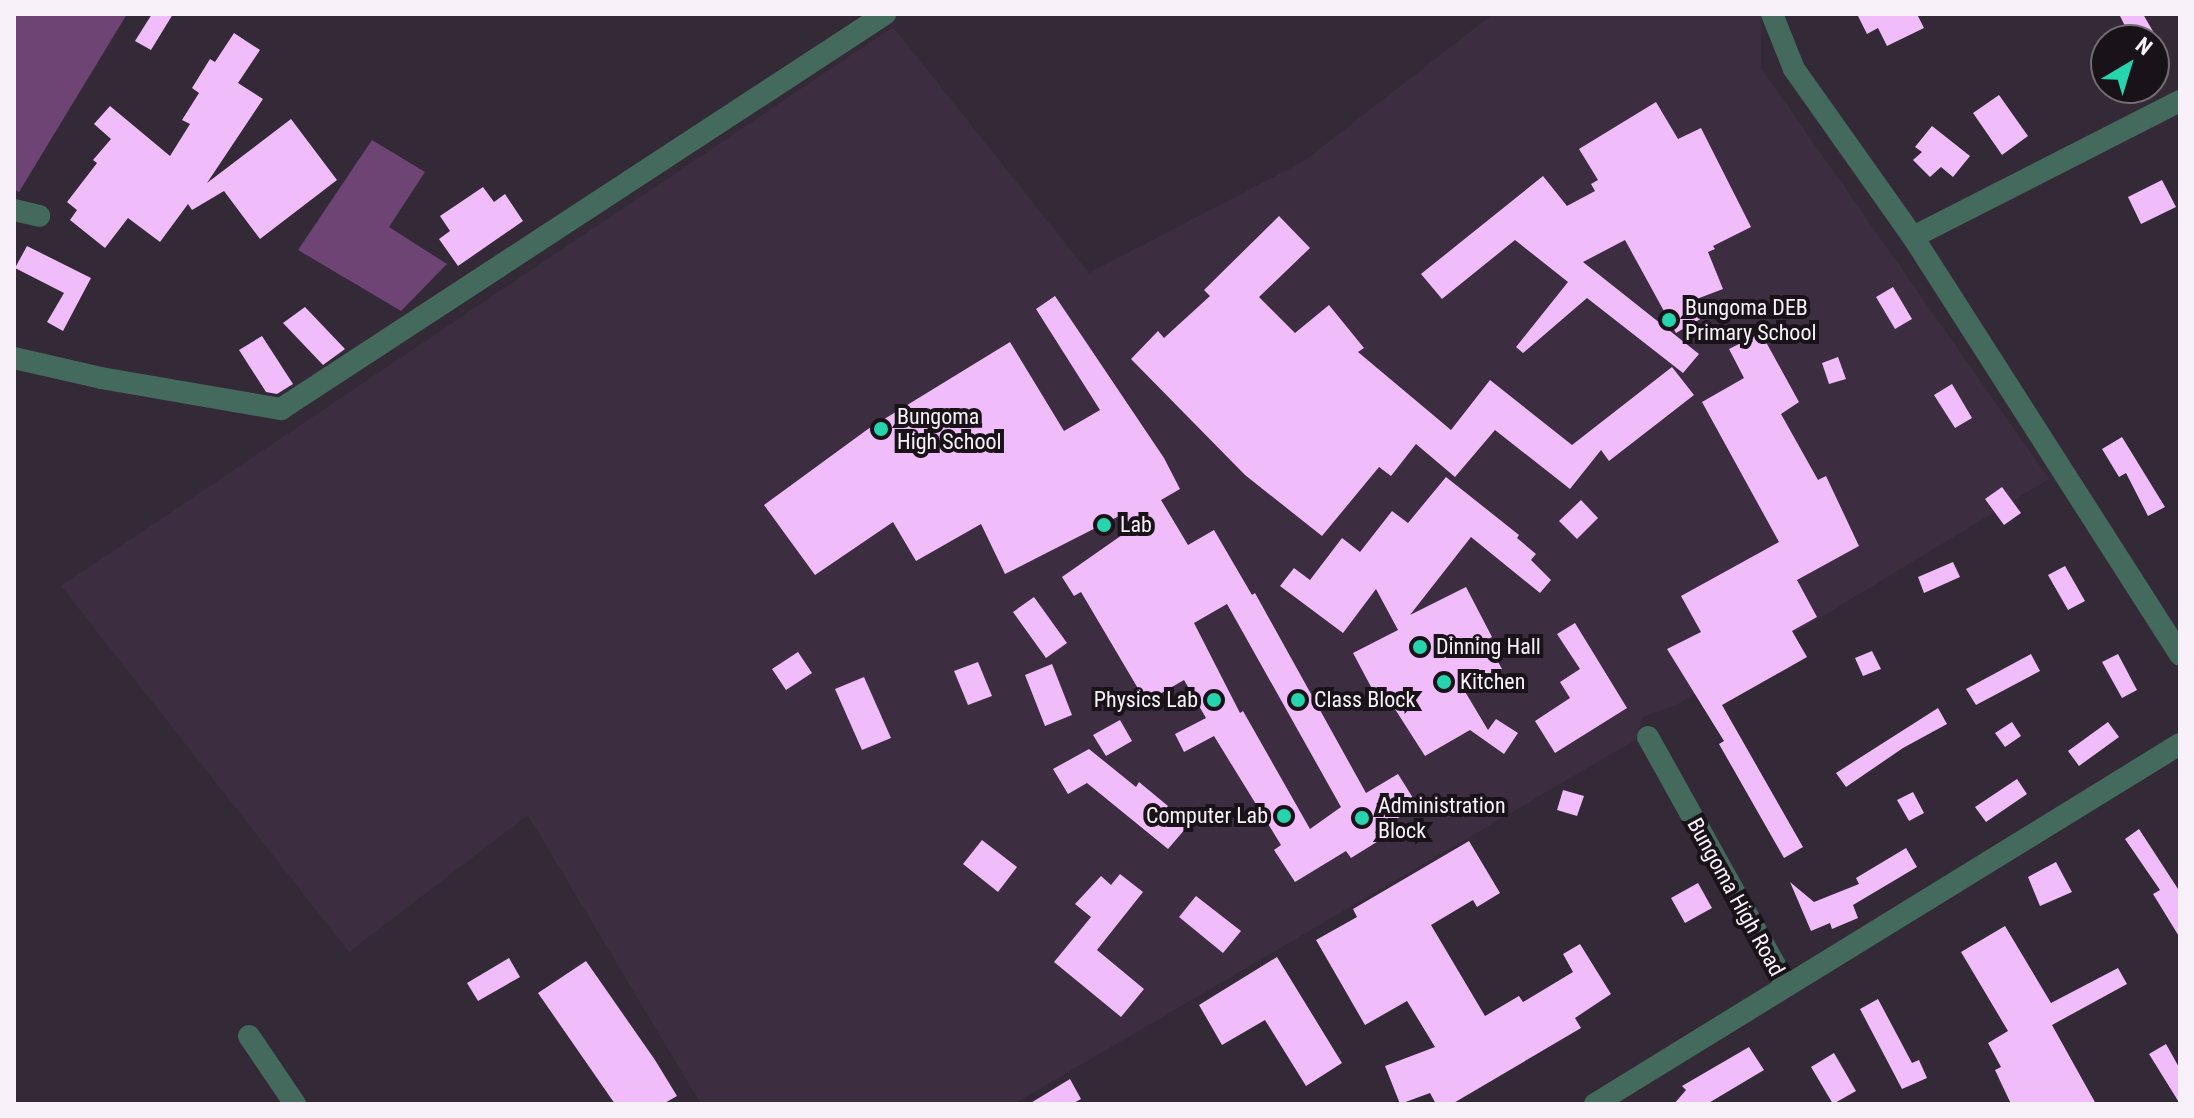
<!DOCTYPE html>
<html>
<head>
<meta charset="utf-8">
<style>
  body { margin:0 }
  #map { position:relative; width:2194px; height:1118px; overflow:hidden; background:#342936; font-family:"Roboto Condensed",sans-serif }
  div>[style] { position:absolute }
  .built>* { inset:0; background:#3d2d40 }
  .green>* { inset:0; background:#6d4474 }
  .building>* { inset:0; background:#f1bcfa }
  .street>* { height:22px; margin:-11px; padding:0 11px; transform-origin:11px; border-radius:11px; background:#44695d }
  .dots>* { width:22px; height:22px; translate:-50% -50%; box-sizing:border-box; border:4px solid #191319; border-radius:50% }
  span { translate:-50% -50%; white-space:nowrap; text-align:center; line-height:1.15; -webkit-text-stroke:8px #191319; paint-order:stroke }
  .poi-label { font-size:22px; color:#f8f1fa }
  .left { translate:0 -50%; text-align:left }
  .right { translate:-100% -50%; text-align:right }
  .street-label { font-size:22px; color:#f8f1fa }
  .frame { position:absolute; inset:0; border:16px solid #f8f1fa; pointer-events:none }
  .north { position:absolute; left:2090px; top:24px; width:80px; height:80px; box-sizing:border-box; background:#191319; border:2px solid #726c73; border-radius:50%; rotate:38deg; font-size:22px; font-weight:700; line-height:32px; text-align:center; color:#f8f1fa }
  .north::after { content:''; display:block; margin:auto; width:28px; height:36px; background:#26d5ae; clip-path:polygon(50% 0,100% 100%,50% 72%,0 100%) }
</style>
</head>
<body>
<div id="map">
  <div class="built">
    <div style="clip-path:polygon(1493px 14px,1761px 14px,1761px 68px,2049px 479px,1678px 704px,1643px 717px,1635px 740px,1014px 1104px,701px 1104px,528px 815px,349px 952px,61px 586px,893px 27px,1089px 273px,1304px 161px)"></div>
  </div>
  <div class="green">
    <div style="clip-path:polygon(14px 14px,127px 14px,19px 192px,14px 189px)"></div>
    <div style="clip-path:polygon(372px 140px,425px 172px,389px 227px,447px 264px,401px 311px,298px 250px)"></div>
  </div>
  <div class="building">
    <div style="clip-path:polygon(152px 14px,173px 14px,151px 50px,135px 41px)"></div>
    <div style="clip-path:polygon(1857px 14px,1917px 14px,1924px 28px,1887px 46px,1878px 28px,1867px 34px)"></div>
    <div style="clip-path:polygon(2119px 14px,2143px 14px,2158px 40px,2132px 40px)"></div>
    <div style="clip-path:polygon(234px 33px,260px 50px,238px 83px,263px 99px,207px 183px,291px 119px,337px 180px,260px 239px,224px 191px,192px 210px,188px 204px,160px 242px,128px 218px,105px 248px,70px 220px,77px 210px,67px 202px,97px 163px,93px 160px,111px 139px,94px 124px,110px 106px,170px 156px,190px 124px,182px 120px,199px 93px,192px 88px,210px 59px,215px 62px)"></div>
    <div style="clip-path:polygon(1999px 95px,2028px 136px,2002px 155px,1973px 113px)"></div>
    <div style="clip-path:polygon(1656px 102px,1678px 139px,1701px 128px,1751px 227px,1713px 246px,1715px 249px,1708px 252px,1723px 289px,1694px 300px,1704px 317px,1676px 333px,1625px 240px,1583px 262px,1699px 354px,1683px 373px,1587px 298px,1523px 353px,1516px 347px,1568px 282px,1515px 240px,1442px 299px,1421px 274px,1543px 176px,1567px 206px,1595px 191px,1591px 184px,1598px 180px,1579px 149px)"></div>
    <div style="clip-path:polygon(1932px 126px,1970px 156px,1953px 177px,1941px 167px,1930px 177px,1913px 160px,1922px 152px,1915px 147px)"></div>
    <div style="clip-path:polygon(2162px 180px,2176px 207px,2141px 224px,2128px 197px)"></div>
    <div style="clip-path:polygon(483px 187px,494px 202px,505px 194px,523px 221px,458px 266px,439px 239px,450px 231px,440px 216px)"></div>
    <div style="clip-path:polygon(1279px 216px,1310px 248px,1259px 297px,1295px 333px,1329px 305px,1364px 348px,1358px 352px,1451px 430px,1490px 380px,1572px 445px,1672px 367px,1694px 395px,1609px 461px,1601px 450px,1570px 489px,1495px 430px,1455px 477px,1416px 444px,1391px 476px,1379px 467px,1322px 536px,1245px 475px,1131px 359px,1158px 331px,1164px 338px,1210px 296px,1204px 290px)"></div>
    <div style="clip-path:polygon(27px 246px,91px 278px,63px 331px,47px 322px,64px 293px,15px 268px)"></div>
    <div style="clip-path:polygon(1893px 287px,1912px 319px,1895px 329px,1876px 297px)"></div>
    <div style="clip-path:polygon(evenodd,1055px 296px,1164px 458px,1180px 489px,1161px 500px,1188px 545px,1214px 530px,1252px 595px,1255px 593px,1366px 793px,1398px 774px,1418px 806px,1375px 832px,1380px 840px,1351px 858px,1346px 851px,1295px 882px,1274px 850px,1281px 845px,1214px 736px,1184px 752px,1175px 734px,1206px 718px,1184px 680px,1146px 702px,1081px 592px,1074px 596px,1062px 577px,1132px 528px,1123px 514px,1005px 574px,981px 524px,916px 561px,893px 522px,815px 575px,764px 505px,868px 429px,1010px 342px,1064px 431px,1100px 410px,1036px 309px,1055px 296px,1227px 604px,1341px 807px,1310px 829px,1243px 711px,1240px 713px,1194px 623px,1227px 604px)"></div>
    <div style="clip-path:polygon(305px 307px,345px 349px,323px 365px,283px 323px)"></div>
    <div style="clip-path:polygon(1761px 333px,1799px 402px,1781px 414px,1818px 480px,1826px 476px,1859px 546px,1797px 580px,1817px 617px,1792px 631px,1807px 657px,1722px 705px,1803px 847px,1784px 858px,1719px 744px,1724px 741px,1667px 649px,1701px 632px,1681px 596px,1779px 542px,1702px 402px,1744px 378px,1729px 349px)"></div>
    <div style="clip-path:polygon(262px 336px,293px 384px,277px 394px,266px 392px,239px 350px)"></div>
    <div style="clip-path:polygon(1838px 357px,1846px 379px,1829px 384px,1822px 363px)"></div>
    <div style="clip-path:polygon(1952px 384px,1972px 418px,1955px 428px,1934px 395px)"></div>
    <div style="clip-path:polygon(2122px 437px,2165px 507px,2148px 516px,2126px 473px,2119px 477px,2102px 449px)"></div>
    <div style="clip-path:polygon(1446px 477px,1519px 535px,1517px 538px,1536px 554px,1531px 560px,1551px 580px,1540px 593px,1471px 537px,1410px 615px,1466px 587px,1492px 637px,1486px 640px,1502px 669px,1464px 690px,1488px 730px,1496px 719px,1518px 733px,1504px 754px,1470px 730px,1425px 756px,1386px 695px,1378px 700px,1353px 653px,1398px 630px,1376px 589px,1343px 633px,1280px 586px,1294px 568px,1310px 580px,1342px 538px,1360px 552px,1392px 511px,1408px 523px)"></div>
    <div style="clip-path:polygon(2002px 487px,2021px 513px,2004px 525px,1985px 499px)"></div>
    <div style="clip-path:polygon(1581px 500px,1598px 518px,1577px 539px,1559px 521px)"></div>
    <div style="clip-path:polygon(1953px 562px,1960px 577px,1924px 593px,1918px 577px)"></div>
    <div style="clip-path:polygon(2065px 566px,2085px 601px,2068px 610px,2048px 575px)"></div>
    <div style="clip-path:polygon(1034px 597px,1067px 643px,1046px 658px,1013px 612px)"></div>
    <div style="clip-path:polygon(1575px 623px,1627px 708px,1555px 753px,1535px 721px,1570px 698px,1560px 682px,1580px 669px,1557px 634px)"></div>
    <div style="clip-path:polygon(1872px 651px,1881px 669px,1863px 676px,1855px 658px)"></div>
    <div style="clip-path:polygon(798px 652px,812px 673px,786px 690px,772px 669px)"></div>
    <div style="clip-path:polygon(2031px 654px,2040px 671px,1976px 705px,1966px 689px)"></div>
    <div style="clip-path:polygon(2118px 654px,2137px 690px,2122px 698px,2102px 662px)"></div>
    <div style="clip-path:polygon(978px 662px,992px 696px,968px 705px,954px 671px)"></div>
    <div style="clip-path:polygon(1052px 664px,1072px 715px,1045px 726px,1025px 675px)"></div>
    <div style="clip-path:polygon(864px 677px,891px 738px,862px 750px,835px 689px)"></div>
    <div style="clip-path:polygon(1938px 708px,1947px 724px,1903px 748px,1846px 787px,1836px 773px)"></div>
    <div style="clip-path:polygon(1120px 720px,1132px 741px,1106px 756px,1093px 735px)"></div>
    <div style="clip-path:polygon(2012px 722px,2021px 736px,2005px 747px,1995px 733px)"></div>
    <div style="clip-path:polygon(2108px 722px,2119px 737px,2079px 766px,2068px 751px)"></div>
    <div style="clip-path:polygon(1089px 749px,1136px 787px,1139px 782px,1168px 806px,1165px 810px,1186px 828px,1168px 849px,1087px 783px,1068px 794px,1053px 769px)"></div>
    <div style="clip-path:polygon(2017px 779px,2027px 794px,1986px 822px,1975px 807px)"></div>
    <div style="clip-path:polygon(1563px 790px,1584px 796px,1577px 816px,1557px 810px)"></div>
    <div style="clip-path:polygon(1913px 792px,1924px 813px,1909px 821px,1897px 800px)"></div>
    <div style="clip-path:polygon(2139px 829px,2180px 892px,2180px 938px,2153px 894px,2160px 890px,2125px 839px)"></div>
    <div style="clip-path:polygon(982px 840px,1017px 867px,998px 892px,963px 864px)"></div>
    <div style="clip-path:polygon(1469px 841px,1500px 893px,1477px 907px,1473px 900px,1431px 925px,1485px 1016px,1519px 996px,1523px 1002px,1573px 972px,1563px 954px,1580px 944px,1611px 994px,1575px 1018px,1581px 1028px,1452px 1104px,1436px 1104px,1430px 1093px,1400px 1104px,1385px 1066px,1435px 1047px,1407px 1001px,1365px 1025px,1316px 940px,1357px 917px,1353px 909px)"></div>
    <div style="clip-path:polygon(1906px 848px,1917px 867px,1853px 905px,1858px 918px,1832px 929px,1830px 923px,1811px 931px,1790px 882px,1814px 902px,1859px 884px,1856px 878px)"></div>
    <div style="clip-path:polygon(2056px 862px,2072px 892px,2040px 906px,2028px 877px)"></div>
    <div style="clip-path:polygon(1120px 874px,1143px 892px,1097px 950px,1144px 989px,1121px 1017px,1054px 962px,1091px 917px,1075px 904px,1101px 876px,1111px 885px)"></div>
    <div style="clip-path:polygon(1698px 883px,1712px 908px,1685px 923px,1671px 898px)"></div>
    <div style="clip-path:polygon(1196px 896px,1241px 931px,1223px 953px,1179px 917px)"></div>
    <div style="clip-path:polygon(2005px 926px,2051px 1003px,2118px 968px,2127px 984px,2052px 1025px,2096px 1104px,2011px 1104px,1995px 1070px,2001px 1067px,1988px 1043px,2008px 1031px,1961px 952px)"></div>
    <div style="clip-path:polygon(1277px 957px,1342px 1063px,1306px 1086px,1265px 1020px,1222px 1045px,1199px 1005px)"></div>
    <div style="clip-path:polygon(509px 958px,520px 977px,478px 1001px,467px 983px)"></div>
    <div style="clip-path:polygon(586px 961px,655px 1060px,677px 1096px,663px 1104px,615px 1104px,538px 993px)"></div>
    <div style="clip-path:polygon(1878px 999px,1912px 1063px,1919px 1060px,1927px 1078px,1902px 1089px,1860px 1009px)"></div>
    <div style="clip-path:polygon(2166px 1044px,2180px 1069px,2180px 1104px,2149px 1054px)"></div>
    <div style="clip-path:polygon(1749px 1047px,1764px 1070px,1707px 1104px,1674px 1104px,1686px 1090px,1682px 1086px)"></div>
    <div style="clip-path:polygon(1834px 1053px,1856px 1091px,1833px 1104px,1811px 1067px)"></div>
    <div style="clip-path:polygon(1070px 1079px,1081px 1099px,1072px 1104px,1029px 1104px)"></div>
  </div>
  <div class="street">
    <div style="left:1772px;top:14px;width:59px;rotate:68.2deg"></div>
    <div style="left:1794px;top:69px;width:206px;rotate:54.7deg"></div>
    <div style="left:1913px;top:237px;width:496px;rotate:57.4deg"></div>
    <div style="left:14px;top:210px;width:26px;rotate:13deg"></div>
    <div style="left:1913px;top:237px;width:300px;rotate:-27deg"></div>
    <div style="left:14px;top:358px;width:89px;rotate:12.9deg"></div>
    <div style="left:101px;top:378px;width:183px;rotate:9.8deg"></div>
    <div style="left:281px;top:409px;width:722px;rotate:-33.18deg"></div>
    <div style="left:1648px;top:737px;width:284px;rotate:60.9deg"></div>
    <div style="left:249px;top:1036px;width:82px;rotate:55.9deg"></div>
    <div style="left:1595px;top:1104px;width:687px;rotate:-31.61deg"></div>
  </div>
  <div class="dots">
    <div style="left:1669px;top:320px;background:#26d5ae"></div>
    <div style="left:881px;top:429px;background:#26d5ae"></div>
    <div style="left:1104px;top:525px;background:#26d5ae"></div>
    <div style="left:1420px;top:647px;background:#26d5ae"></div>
    <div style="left:1444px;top:682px;background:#26d5ae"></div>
    <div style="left:1214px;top:700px;background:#26d5ae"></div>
    <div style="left:1298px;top:700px;background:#26d5ae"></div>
    <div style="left:1284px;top:816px;background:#26d5ae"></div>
    <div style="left:1362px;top:818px;background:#26d5ae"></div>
  </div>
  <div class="poi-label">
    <span class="left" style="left:1685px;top:320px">Bungoma DEB<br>Primary School</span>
    <span class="left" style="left:897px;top:429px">Bungoma<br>High School</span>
    <span class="left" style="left:1120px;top:525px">Lab</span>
    <span class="left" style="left:1436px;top:647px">Dinning Hall</span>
    <span class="left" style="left:1460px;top:682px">Kitchen</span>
    <span class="right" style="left:1198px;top:700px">Physics Lab</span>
    <span class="left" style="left:1314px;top:700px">Class Block</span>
    <span class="left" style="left:1378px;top:818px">Administration<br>Block</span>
    <span class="right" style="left:1268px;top:816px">Computer Lab</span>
  </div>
  <div class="street-label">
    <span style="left:1736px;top:897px;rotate:61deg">Bungoma High Road</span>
  </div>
  <div class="frame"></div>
  <div class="north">N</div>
</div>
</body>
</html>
